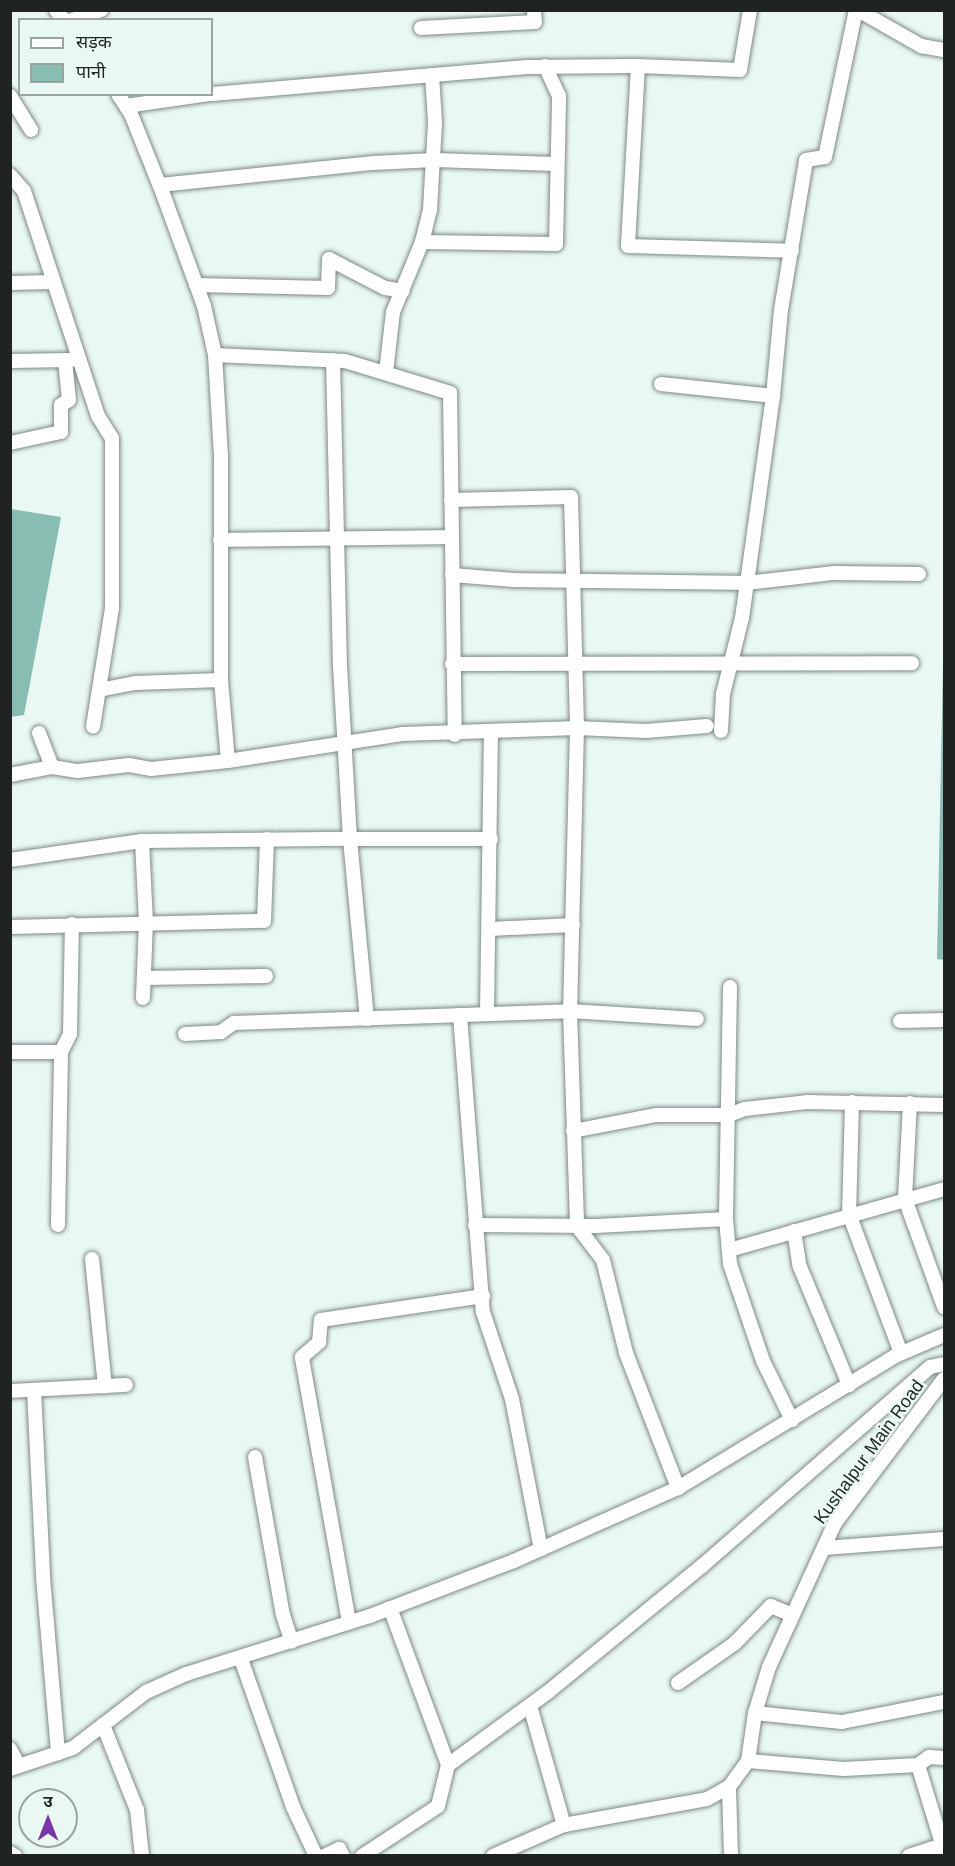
<!DOCTYPE html>
<html>
<head>
<meta charset="utf-8">
<style>
  body { margin:0 }
  #map { position:relative; width:955px; height:1866px; overflow:hidden; background:#eaf8f4; font-family:Arial,"Noto Sans Devanagari",sans-serif }
  div>[style] { position:absolute }
  .water>* { inset:0; background:#88bdb1 }
  .roads { filter:drop-shadow(0 0 2px #7d8986) drop-shadow(0 0 2px #7d8986) }
  .minor>* { height:14px; margin:-7px; padding:0 7px; transform-origin:7px; border-radius:7px; background:#fff }
  span { translate:-50% -50%; white-space:nowrap; text-align:center; line-height:1.15; -webkit-text-stroke:5px #eaf8f4; paint-order:stroke }
  .street-label { font-size:18px; color:#1f2423 }
  .frame { position:absolute; inset:0; border:12px solid #1f2423; pointer-events:none }
  .legend { position:absolute; left:18px; top:18px; width:195px; height:78px; box-sizing:border-box; background:#eaf8f4; border:2px solid #99a3a0; margin:0; padding:8px 10px; list-style:none; font-size:18px; color:#1f2423 }
  .legend li { display:flex; align-items:center; gap:12px; height:30px }
  .legend b { width:30px; border:2px solid #99a3a0 }
  .north { position:absolute; left:18px; top:1788px; width:60px; height:60px; box-sizing:border-box; background:#eaf8f4; border:2px solid #99a3a0; border-radius:50%; rotate:0deg; font-size:16px; font-weight:700; line-height:24px; text-align:center; color:#1f2423 }
  .north::after { content:''; display:block; margin:auto; width:21px; height:27px; background:#7935a9; clip-path:polygon(50% 0,100% 100%,50% 72%,0 100%) }
</style>
</head>
<body>
<div id="map">
  <div class="water">
    <div style="clip-path:polygon(11px 509px,61px 517px,24px 715px,11px 717px)"></div>
    <div style="clip-path:polygon(944px 612px,944px 960px,937px 959px)"></div>
  </div>
  <div class="roads">
    <div class="minor">
      <div style="left:56px;top:10px;width:13px;rotate:51deg"></div>
      <div style="left:858px;top:10px;width:73px;rotate:29.7deg"></div>
      <div style="left:921px;top:46px;width:23px;rotate:10deg"></div>
      <div style="left:72px;top:20px;width:31px;rotate:-19deg"></div>
      <div style="left:421px;top:28px;width:114px;rotate:-3deg"></div>
      <div style="left:535px;top:22px;width:12px;rotate:-95deg"></div>
      <div style="left:638px;top:66px;width:180px;rotate:93.2deg"></div>
      <div style="left:628px;top:246px;width:164px;rotate:1.7deg"></div>
      <div style="left:118px;top:94px;width:24px;rotate:57deg"></div>
      <div style="left:131px;top:114px;width:86px;rotate:68.2deg"></div>
      <div style="left:163px;top:194px;width:119px;rotate:69.9deg"></div>
      <div style="left:204px;top:306px;width:50px;rotate:77.3deg"></div>
      <div style="left:215px;top:355px;width:101px;rotate:86.6deg"></div>
      <div style="left:221px;top:456px;width:224px;rotate:90deg"></div>
      <div style="left:221px;top:680px;width:81px;rotate:85.1deg"></div>
      <div style="left:212px;top:94px;width:316px;rotate:-4.9deg"></div>
      <div style="left:527px;top:67px;width:111px;rotate:-0.5deg"></div>
      <div style="left:638px;top:66px;width:102px;rotate:2.2deg"></div>
      <div style="left:740px;top:70px;width:61px;rotate:-80.5deg"></div>
      <div style="left:10px;top:96px;width:40px;rotate:58deg"></div>
      <div style="left:126px;top:106px;width:84px;rotate:-8.2deg"></div>
      <div style="left:10px;top:175px;width:21px;rotate:49deg"></div>
      <div style="left:24px;top:191px;width:237px;rotate:71.8deg"></div>
      <div style="left:98px;top:416px;width:26px;rotate:58deg"></div>
      <div style="left:112px;top:438px;width:170px;rotate:90deg"></div>
      <div style="left:112px;top:608px;width:120px;rotate:99.1deg"></div>
      <div style="left:160px;top:185px;width:215px;rotate:-5.9deg"></div>
      <div style="left:374px;top:163px;width:60px;rotate:-2.9deg"></div>
      <div style="left:434px;top:160px;width:121px;rotate:1.9deg"></div>
      <div style="left:422px;top:242px;width:134px;rotate:0.9deg"></div>
      <div style="left:556px;top:244px;width:148px;rotate:-88.8deg"></div>
      <div style="left:559px;top:96px;width:33px;rotate:-115deg"></div>
      <div style="left:10px;top:283px;width:42px;rotate:-1.4deg"></div>
      <div style="left:196px;top:285px;width:132px;rotate:1.3deg"></div>
      <div style="left:328px;top:288px;width:29px;rotate:-88deg"></div>
      <div style="left:329px;top:259px;width:63px;rotate:27.4deg"></div>
      <div style="left:385px;top:288px;width:18px;rotate:9deg"></div>
      <div style="left:215px;top:355px;width:130px;rotate:2.6deg"></div>
      <div style="left:345px;top:361px;width:110px;rotate:16.9deg"></div>
      <div style="left:450px;top:393px;width:342px;rotate:89.2deg"></div>
      <div style="left:10px;top:361px;width:61px;rotate:-0.9deg"></div>
      <div style="left:386px;top:373px;width:61px;rotate:-83.5deg"></div>
      <div style="left:393px;top:312px;width:76px;rotate:-67.5deg"></div>
      <div style="left:422px;top:242px;width:33px;rotate:-76deg"></div>
      <div style="left:430px;top:210px;width:88px;rotate:-86.7deg"></div>
      <div style="left:435px;top:122px;width:47px;rotate:-93.7deg"></div>
      <div style="left:661px;top:384px;width:113px;rotate:6.1deg"></div>
      <div style="left:773px;top:396px;width:86px;rotate:-84.7deg"></div>
      <div style="left:781px;top:310px;width:152px;rotate:-80.5deg"></div>
      <div style="left:806px;top:160px;width:19px;rotate:-9deg"></div>
      <div style="left:825px;top:157px;width:150px;rotate:-78.1deg"></div>
      <div style="left:10px;top:443px;width:52px;rotate:-12.2deg"></div>
      <div style="left:61px;top:432px;width:27px;rotate:-90deg"></div>
      <div style="left:61px;top:405px;width:9px;rotate:-32deg"></div>
      <div style="left:69px;top:400px;width:40px;rotate:-95.7deg"></div>
      <div style="left:451px;top:500px;width:120px;rotate:-1.4deg"></div>
      <div style="left:571px;top:497px;width:231px;rotate:88.5deg"></div>
      <div style="left:577px;top:728px;width:283px;rotate:91.4deg"></div>
      <div style="left:570px;top:1011px;width:215px;rotate:88.1deg"></div>
      <div style="left:577px;top:1226px;width:43px;rotate:52.6deg"></div>
      <div style="left:603px;top:1260px;width:96px;rotate:76.1deg"></div>
      <div style="left:626px;top:1353px;width:145px;rotate:68.9deg"></div>
      <div style="left:220px;top:540px;width:232px;rotate:-0.7deg"></div>
      <div style="left:452px;top:575px;width:62px;rotate:4.6deg"></div>
      <div style="left:514px;top:580px;width:233px;rotate:0.7deg"></div>
      <div style="left:747px;top:583px;width:189px;rotate:-82.1deg"></div>
      <div style="left:452px;top:664px;width:460px;rotate:-0.1deg"></div>
      <div style="left:99px;top:690px;width:38px;rotate:-11deg"></div>
      <div style="left:136px;top:683px;width:85px;rotate:-2deg"></div>
      <div style="left:721px;top:731px;width:37px;rotate:-87deg"></div>
      <div style="left:723px;top:694px;width:78px;rotate:-76deg"></div>
      <div style="left:742px;top:618px;width:35px;rotate:-82deg"></div>
      <div style="left:747px;top:583px;width:88px;rotate:-6.6deg"></div>
      <div style="left:834px;top:573px;width:85px;rotate:0.7deg"></div>
      <div style="left:39px;top:733px;width:36px;rotate:69deg"></div>
      <div style="left:10px;top:775px;width:43px;rotate:-10.8deg"></div>
      <div style="left:52px;top:767px;width:26px;rotate:9deg"></div>
      <div style="left:78px;top:771px;width:51px;rotate:-6.7deg"></div>
      <div style="left:129px;top:765px;width:22px;rotate:10deg"></div>
      <div style="left:151px;top:769px;width:77px;rotate:-5.9deg"></div>
      <div style="left:228px;top:761px;width:176px;rotate:-8.8deg"></div>
      <div style="left:402px;top:734px;width:175px;rotate:-2deg"></div>
      <div style="left:577px;top:728px;width:69px;rotate:2.5deg"></div>
      <div style="left:646px;top:731px;width:61px;rotate:-4.7deg"></div>
      <div style="left:142px;top:841px;width:81px;rotate:87.2deg"></div>
      <div style="left:146px;top:922px;width:76px;rotate:92.3deg"></div>
      <div style="left:10px;top:860px;width:133px;rotate:-8.2deg"></div>
      <div style="left:142px;top:841px;width:208px;rotate:-0.6deg"></div>
      <div style="left:350px;top:839px;width:171px;rotate:-93.3deg"></div>
      <div style="left:340px;top:668px;width:308px;rotate:-91.3deg"></div>
      <div style="left:10px;top:927px;width:254px;rotate:-1.4deg"></div>
      <div style="left:264px;top:921px;width:82px;rotate:-87.9deg"></div>
      <div style="left:490px;top:929px;width:83px;rotate:-2.8deg"></div>
      <div style="left:144px;top:978px;width:122px;rotate:-0.9deg"></div>
      <div style="left:730px;top:987px;width:232px;rotate:91deg"></div>
      <div style="left:726px;top:1219px;width:45px;rotate:84.9deg"></div>
      <div style="left:730px;top:1264px;width:102px;rotate:71.2deg"></div>
      <div style="left:763px;top:1361px;width:66px;rotate:63.8deg"></div>
      <div style="left:487px;top:1014px;width:281px;rotate:-89.2deg"></div>
      <div style="left:460px;top:1015px;width:298px;rotate:85.6deg"></div>
      <div style="left:483px;top:1312px;width:92px;rotate:71.6deg"></div>
      <div style="left:512px;top:1399px;width:153px;rotate:79.1deg"></div>
      <div style="left:367px;top:1019px;width:181px;rotate:-95.4deg"></div>
      <div style="left:350px;top:839px;width:141px"></div>
      <div style="left:900px;top:1021px;width:44px;rotate:-1.3deg"></div>
      <div style="left:185px;top:1034px;width:36px;rotate:-3deg"></div>
      <div style="left:221px;top:1032px;width:16px;rotate:-35deg"></div>
      <div style="left:234px;top:1023px;width:336px;rotate:-2deg"></div>
      <div style="left:570px;top:1011px;width:127px;rotate:3.6deg"></div>
      <div style="left:10px;top:1052px;width:51px"></div>
      <div style="left:852px;top:1102px;width:112px;rotate:91.5deg"></div>
      <div style="left:849px;top:1214px;width:148px;rotate:69.5deg"></div>
      <div style="left:910px;top:1103px;width:96px;rotate:93deg"></div>
      <div style="left:905px;top:1199px;width:115px;rotate:70.1deg"></div>
      <div style="left:573px;top:1131px;width:85px;rotate:-10.9deg"></div>
      <div style="left:656px;top:1115px;width:73px"></div>
      <div style="left:729px;top:1115px;width:17px;rotate:-21deg"></div>
      <div style="left:745px;top:1109px;width:62px;rotate:-6.4deg"></div>
      <div style="left:807px;top:1102px;width:137px;rotate:1.3deg"></div>
      <div style="left:58px;top:1225px;width:173px;rotate:-89deg"></div>
      <div style="left:61px;top:1052px;width:20px;rotate:-63deg"></div>
      <div style="left:70px;top:1034px;width:110px;rotate:-89deg"></div>
      <div style="left:475px;top:1225px;width:121px;rotate:0.5deg"></div>
      <div style="left:596px;top:1226px;width:130px;rotate:-3.1deg"></div>
      <div style="left:794px;top:1231px;width:36px;rotate:81deg"></div>
      <div style="left:800px;top:1267px;width:128px;rotate:67.4deg"></div>
      <div style="left:729px;top:1250px;width:223px;rotate:-15.8deg"></div>
      <div style="left:92px;top:1259px;width:128px;rotate:84.2deg"></div>
      <div style="left:34px;top:1390px;width:187px;rotate:87.2deg"></div>
      <div style="left:43px;top:1577px;width:177px;rotate:85.1deg"></div>
      <div style="left:10px;top:1391px;width:116px;rotate:-3deg"></div>
      <div style="left:255px;top:1457px;width:160px;rotate:80deg"></div>
      <div style="left:283px;top:1615px;width:28px;rotate:72deg"></div>
      <div style="left:824px;top:1548px;width:120px;rotate:-4.3deg"></div>
      <div style="left:390px;top:1608px;width:167px;rotate:69.7deg"></div>
      <div style="left:349px;top:1622px;width:269px;rotate:-100.1deg"></div>
      <div style="left:302px;top:1357px;width:23px;rotate:-41deg"></div>
      <div style="left:319px;top:1342px;width:22px;rotate:-85deg"></div>
      <div style="left:321px;top:1320px;width:164px;rotate:-8.4deg"></div>
      <div style="left:241px;top:1659px;width:157px;rotate:70.6deg"></div>
      <div style="left:293px;top:1807px;width:54px;rotate:64.9deg"></div>
      <div style="left:678px;top:1683px;width:68px;rotate:-34.9deg"></div>
      <div style="left:734px;top:1644px;width:53px;rotate:-45.8deg"></div>
      <div style="left:771px;top:1606px;width:23px;rotate:23deg"></div>
      <div style="left:530px;top:1706px;width:124px;rotate:74.1deg"></div>
      <div style="left:755px;top:1713px;width:87px;rotate:5.9deg"></div>
      <div style="left:842px;top:1722px;width:104px;rotate:-11.1deg"></div>
      <div style="left:103px;top:1725px;width:92px;rotate:68.2deg"></div>
      <div style="left:137px;top:1810px;width:46px;rotate:83.8deg"></div>
      <div style="left:10px;top:1749px;width:19px;rotate:62deg"></div>
      <div style="left:748px;top:1761px;width:96px;rotate:4.8deg"></div>
      <div style="left:844px;top:1769px;width:74px;rotate:-3.1deg"></div>
      <div style="left:918px;top:1765px;width:14px;rotate:-36deg"></div>
      <div style="left:929px;top:1757px;width:15px;rotate:4deg"></div>
      <div style="left:918px;top:1765px;width:89px;rotate:73deg"></div>
      <div style="left:10px;top:1769px;width:66px;rotate:-18.4deg"></div>
      <div style="left:73px;top:1748px;width:92px;rotate:-37.5deg"></div>
      <div style="left:146px;top:1692px;width:44px;rotate:-24.2deg"></div>
      <div style="left:186px;top:1674px;width:193px;rotate:-17.5deg"></div>
      <div style="left:370px;top:1616px;width:154px;rotate:-20.9deg"></div>
      <div style="left:514px;top:1561px;width:180px;rotate:-24deg"></div>
      <div style="left:678px;top:1488px;width:254px;rotate:-31.3deg"></div>
      <div style="left:895px;top:1356px;width:53px;rotate:-23.2deg"></div>
      <div style="left:10px;top:1853px;width:6px;rotate:31deg"></div>
      <div style="left:324px;top:1856px;width:17px;rotate:-25deg"></div>
      <div style="left:339px;top:1849px;width:8px;rotate:60deg"></div>
      <div style="left:362px;top:1856px;width:91px;rotate:-33.3deg"></div>
      <div style="left:438px;top:1806px;width:42px;rotate:-76.3deg"></div>
      <div style="left:448px;top:1765px;width:124px;rotate:-36.1deg"></div>
      <div style="left:548px;top:1692px;width:199px;rotate:-39.3deg"></div>
      <div style="left:702px;top:1566px;width:303px;rotate:-41.1deg"></div>
      <div style="left:930px;top:1367px;width:14px;rotate:-12deg"></div>
      <div style="left:493px;top:1856px;width:77px;rotate:-23.6deg"></div>
      <div style="left:564px;top:1825px;width:145px;rotate:-10.3deg"></div>
      <div style="left:707px;top:1799px;width:25px;rotate:-29deg"></div>
      <div style="left:731px;top:1856px;width:69px;rotate:-91.7deg"></div>
      <div style="left:729px;top:1787px;width:32px;rotate:-54deg"></div>
      <div style="left:748px;top:1761px;width:49px;rotate:-81.7deg"></div>
      <div style="left:755px;top:1713px;width:48px;rotate:-73.1deg"></div>
      <div style="left:769px;top:1667px;width:158px;rotate:-65.4deg"></div>
      <div style="left:835px;top:1523px;width:181px;rotate:-52.9deg"></div>
      <div style="left:909px;top:1856px;width:35px;rotate:-18deg"></div>
    </div>
  </div>
  <div class="street-label">
    <span style="left:869px;top:1452px;rotate:-54deg">Kushalpur Main Road</span>
  </div>
  <div class="frame"></div>
  <ul class="legend">
  <li><b style="height:8px;background:#fff"></b>सड़क</li>
  <li><b style="height:16px;background:#88bdb1"></b>पानी</li>
  </ul>
  <div class="north">उ</div>
</div>
</body>
</html>
